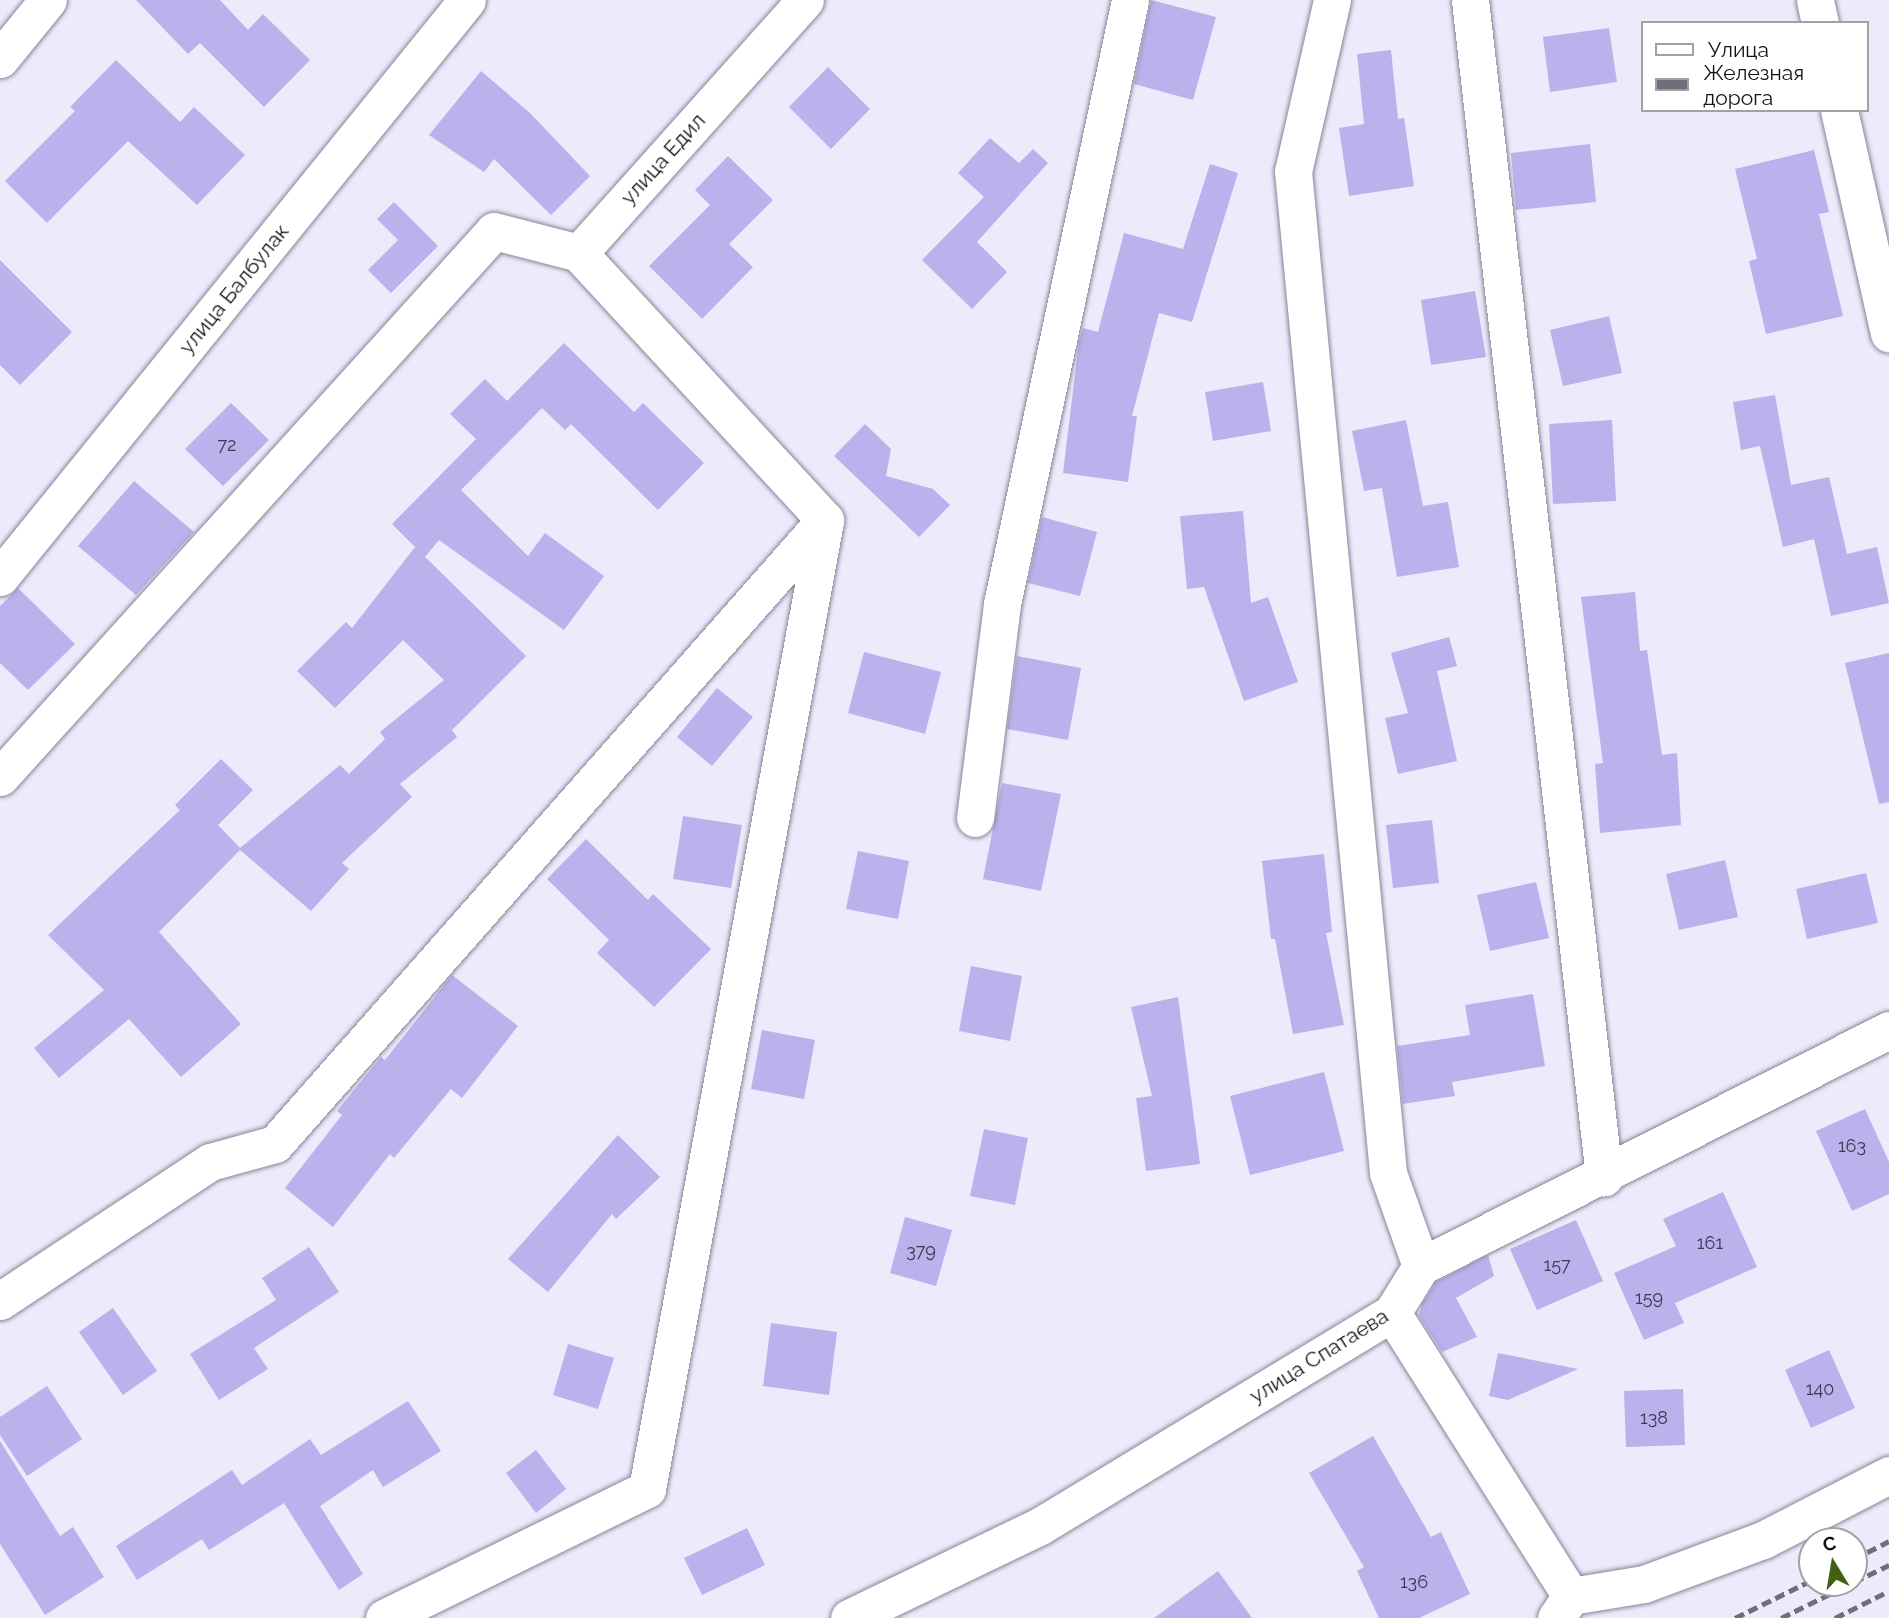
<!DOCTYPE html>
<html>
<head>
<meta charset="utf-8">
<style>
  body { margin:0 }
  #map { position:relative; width:1889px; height:1618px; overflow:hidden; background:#eceafb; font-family:Raleway,sans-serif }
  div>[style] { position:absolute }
  .building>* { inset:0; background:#bab1ed }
  .roads { filter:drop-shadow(0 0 2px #878498) drop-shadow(0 0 2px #878498) }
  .street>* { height:37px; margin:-18.5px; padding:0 18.5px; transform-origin:18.5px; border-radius:18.5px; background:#fff }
  .rail>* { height:5px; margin-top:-2.5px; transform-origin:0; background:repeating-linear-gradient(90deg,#6f6e7a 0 10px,transparent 0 15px) }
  span { translate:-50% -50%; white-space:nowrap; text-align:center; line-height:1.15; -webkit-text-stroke:6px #fff; paint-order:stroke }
  .number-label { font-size:18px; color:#3d3a4f }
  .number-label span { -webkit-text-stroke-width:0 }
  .street-label { font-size:21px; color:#13121a }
  .legend { position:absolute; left:1641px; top:21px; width:228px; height:91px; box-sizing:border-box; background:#fff; border:2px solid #a1a0a3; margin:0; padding:9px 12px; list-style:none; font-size:21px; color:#13121a }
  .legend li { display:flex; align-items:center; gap:14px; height:35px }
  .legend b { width:35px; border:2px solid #a1a0a3 }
  .north { position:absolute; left:1798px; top:1527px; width:70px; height:70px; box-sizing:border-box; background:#fff; border:2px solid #a1a0a3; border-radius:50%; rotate:349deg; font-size:19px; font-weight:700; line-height:28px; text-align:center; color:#13121a }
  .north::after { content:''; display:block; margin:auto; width:24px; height:32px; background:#426014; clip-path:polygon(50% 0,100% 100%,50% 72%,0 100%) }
</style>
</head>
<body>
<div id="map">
  <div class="building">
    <div style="clip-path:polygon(136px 0,220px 0,248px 30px,263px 14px,310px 60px,264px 107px,200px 43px,188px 54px)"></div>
    <div style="clip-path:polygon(1151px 0,1216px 17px,1193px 100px,1134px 84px)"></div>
    <div style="clip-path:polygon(1609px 28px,1617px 82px,1550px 92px,1543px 37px)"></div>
    <div style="clip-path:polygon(1391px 50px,1398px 119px,1404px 118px,1414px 186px,1349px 196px,1339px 128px,1364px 124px,1357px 54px)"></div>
    <div style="clip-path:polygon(116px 60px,180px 122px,194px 107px,245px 155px,197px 205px,128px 141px,47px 223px,5px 181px,75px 111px,70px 107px)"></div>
    <div style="clip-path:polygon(828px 67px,870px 109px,831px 149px,789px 107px)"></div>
    <div style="clip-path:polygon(481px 71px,530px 113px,590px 176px,551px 215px,494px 159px,484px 172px,429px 135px)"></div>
    <div style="clip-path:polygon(990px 138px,1019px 163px,1033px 149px,1048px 163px,977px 242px,1007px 272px,972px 309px,922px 260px,984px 197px,958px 173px)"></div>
    <div style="clip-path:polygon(1590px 144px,1596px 202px,1516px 210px,1511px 153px)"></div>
    <div style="clip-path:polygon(1814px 150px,1829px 212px,1819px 214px,1843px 316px,1766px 334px,1749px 261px,1757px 259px,1735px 169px)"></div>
    <div style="clip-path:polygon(728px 156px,773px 200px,729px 244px,753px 267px,702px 319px,649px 266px,710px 205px,695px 190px)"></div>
    <div style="clip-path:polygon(1210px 164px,1238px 173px,1192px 322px,1159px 313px,1132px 416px,1137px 416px,1128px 482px,1063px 473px,1079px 341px,1083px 328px,1098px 332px,1124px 233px,1183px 249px)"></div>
    <div style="clip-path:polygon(394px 202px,438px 246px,391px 293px,368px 270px,398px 240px,377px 219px)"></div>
    <div style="clip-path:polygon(0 260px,72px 332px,20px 385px,0 365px)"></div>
    <div style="clip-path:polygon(1475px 291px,1486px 357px,1431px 365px,1421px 300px)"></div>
    <div style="clip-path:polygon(1609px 316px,1622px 373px,1563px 386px,1550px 330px)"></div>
    <div style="clip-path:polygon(564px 343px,634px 412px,643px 403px,704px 463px,658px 510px,571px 424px,565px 430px,542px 408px,461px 490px,528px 556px,545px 533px,604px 576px,564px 630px,439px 540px,425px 557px,392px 524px,476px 439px,450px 414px,485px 379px,507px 401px)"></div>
    <div style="clip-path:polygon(1263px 382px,1271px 431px,1213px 441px,1205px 392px)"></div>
    <div style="clip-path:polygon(1775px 395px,1791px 485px,1829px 477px,1847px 554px,1877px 547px,1889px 603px,1831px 616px,1814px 539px,1783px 547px,1760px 446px,1741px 450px,1733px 402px)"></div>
    <div style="clip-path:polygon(231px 403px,269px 440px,223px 486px,185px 449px)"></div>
    <div style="clip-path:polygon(1406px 420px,1423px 506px,1448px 502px,1459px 567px,1397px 577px,1382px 488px,1364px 491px,1352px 431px)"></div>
    <div style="clip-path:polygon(1612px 420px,1616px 501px,1553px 504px,1549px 424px)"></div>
    <div style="clip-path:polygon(865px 424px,891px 449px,886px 476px,933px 489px,950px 505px,919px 537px,834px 456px)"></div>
    <div style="clip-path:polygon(134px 481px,194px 532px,136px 595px,78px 546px)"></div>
    <div style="clip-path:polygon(1243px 511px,1251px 603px,1268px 597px,1298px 682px,1244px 701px,1204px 587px,1187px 589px,1180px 516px)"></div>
    <div style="clip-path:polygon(1042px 517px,1097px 532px,1080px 596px,1028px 583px)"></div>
    <div style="clip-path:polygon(415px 547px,526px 656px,452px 730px,457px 737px,400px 784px,412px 797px,342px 863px,349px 869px,311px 911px,240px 850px,159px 932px,241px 1024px,181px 1077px,129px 1019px,59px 1078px,34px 1048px,104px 990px,48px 935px,180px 810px,175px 805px,221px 759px,253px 790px,218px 825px,240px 848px,340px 765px,349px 774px,385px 739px,380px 732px,444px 680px,403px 640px,335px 708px,297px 671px,346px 622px,352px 628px)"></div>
    <div style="clip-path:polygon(18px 588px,75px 644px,28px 690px,0 663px,0 606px)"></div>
    <div style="clip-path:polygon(1635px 592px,1640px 651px,1647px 650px,1662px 755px,1677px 753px,1681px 825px,1600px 833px,1595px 764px,1603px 763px,1581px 597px)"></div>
    <div style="clip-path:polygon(1449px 637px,1457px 666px,1437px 671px,1457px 761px,1398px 774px,1385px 718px,1408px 713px,1391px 653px)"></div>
    <div style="clip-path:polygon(864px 652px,941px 672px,925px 734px,848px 713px)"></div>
    <div style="clip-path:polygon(1889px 653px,1889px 802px,1879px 804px,1845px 663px)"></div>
    <div style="clip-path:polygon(1017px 656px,1081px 668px,1068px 740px,1007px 729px)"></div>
    <div style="clip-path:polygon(717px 688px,753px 717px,712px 766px,677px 737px)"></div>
    <div style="clip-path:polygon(1002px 783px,1061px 794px,1041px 891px,983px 879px)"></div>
    <div style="clip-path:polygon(683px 816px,742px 825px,731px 888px,673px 879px)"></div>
    <div style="clip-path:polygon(1432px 820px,1439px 883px,1393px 888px,1386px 825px)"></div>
    <div style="clip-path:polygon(586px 839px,648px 900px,653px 894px,711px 949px,654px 1007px,597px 953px,609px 940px,547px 879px)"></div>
    <div style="clip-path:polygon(858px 851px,909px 861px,898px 919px,846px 909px)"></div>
    <div style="clip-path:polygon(1324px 854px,1332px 932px,1326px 933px,1344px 1025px,1293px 1034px,1275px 939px,1271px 939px,1262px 861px)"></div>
    <div style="clip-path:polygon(1725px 860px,1738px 917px,1679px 930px,1666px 874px)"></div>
    <div style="clip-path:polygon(1866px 873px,1878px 923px,1807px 939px,1796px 889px)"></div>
    <div style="clip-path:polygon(1536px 882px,1549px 938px,1490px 951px,1477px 895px)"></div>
    <div style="clip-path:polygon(971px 966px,1022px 976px,1010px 1041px,959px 1031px)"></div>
    <div style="clip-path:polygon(452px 975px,518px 1026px,462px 1098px,451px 1089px,394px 1158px,390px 1154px,333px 1227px,285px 1188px,342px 1115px,337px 1111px,381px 1057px,385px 1060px)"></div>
    <div style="clip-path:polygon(1533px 994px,1545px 1066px,1452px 1082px,1455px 1096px,1403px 1104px,1397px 1046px,1470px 1035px,1465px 1005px)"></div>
    <div style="clip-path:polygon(1178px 997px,1200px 1164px,1146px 1171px,1136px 1098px,1152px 1096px,1131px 1007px)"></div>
    <div style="clip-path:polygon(762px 1030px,815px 1040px,804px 1099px,751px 1089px)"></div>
    <div style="clip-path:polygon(1324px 1072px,1344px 1151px,1250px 1175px,1230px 1096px)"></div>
    <div style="clip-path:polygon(1865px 1109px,1889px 1162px,1889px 1194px,1852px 1211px,1816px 1131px)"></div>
    <div style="clip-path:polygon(984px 1129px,1028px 1138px,1015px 1205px,970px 1196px)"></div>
    <div style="clip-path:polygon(618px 1135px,660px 1177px,616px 1219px,612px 1214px,548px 1292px,508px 1259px)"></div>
    <div style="clip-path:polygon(1723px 1192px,1757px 1267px,1675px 1303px,1684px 1323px,1644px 1340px,1614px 1273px,1676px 1246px,1663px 1219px)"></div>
    <div style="clip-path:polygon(905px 1217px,952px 1230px,936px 1286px,890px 1273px)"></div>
    <div style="clip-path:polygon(1576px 1220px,1603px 1281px,1537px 1310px,1510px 1249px)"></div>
    <div style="clip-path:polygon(309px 1247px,339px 1292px,254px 1348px,268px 1369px,219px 1400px,190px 1354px,276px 1300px,262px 1278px)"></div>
    <div style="clip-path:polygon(1488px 1255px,1494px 1276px,1456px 1298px,1477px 1337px,1442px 1352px,1419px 1316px,1422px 1304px,1436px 1282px)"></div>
    <div style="clip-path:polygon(113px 1308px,157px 1371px,123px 1395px,79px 1332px)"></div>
    <div style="clip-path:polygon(771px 1323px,837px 1332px,829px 1395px,763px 1386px)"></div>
    <div style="clip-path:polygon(568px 1344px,614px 1358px,598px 1409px,553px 1395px)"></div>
    <div style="clip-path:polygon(1829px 1350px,1855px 1408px,1811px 1428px,1785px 1370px)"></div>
    <div style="clip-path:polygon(1498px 1353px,1578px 1369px,1508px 1400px,1489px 1396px)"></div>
    <div style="clip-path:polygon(47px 1386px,82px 1439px,27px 1476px,0 1435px,0 1417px)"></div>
    <div style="clip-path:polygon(1683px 1389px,1685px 1445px,1626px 1447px,1624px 1391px)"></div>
    <div style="clip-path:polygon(408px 1401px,441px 1451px,383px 1487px,373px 1470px,320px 1506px,363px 1574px,339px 1590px,284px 1503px,209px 1550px,202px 1539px,137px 1580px,116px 1546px,232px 1470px,242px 1485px,310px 1439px,321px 1455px)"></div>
    <div style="clip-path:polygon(1373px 1436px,1431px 1537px,1441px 1532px,1470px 1594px,1419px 1618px,1379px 1618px,1357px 1571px,1364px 1567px,1309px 1473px)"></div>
    <div style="clip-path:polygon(0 1441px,60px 1536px,73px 1527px,104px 1577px,45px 1615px,0 1544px)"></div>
    <div style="clip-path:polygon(536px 1450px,566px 1489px,536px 1513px,506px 1473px)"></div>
    <div style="clip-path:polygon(747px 1528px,765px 1565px,702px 1595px,684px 1558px)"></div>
    <div style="clip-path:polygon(1218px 1571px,1252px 1618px,1154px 1618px)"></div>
  </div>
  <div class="roads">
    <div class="street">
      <div style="left:1332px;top:0;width:175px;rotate:102.8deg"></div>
      <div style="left:1293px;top:171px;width:1006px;rotate:84.58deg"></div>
      <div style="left:1388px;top:1173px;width:99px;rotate:70.5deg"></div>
      <div style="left:1470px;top:0;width:1185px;rotate:83.5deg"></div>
      <div style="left:1815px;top:0;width:24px;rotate:78deg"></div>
      <div style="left:0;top:59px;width:76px;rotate:-50.9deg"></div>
      <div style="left:1839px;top:110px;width:229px;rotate:77.4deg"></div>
      <div style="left:0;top:577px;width:742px;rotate:-51.01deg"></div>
      <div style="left:0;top:777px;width:736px;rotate:-47.86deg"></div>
      <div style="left:494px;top:231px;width:88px;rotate:14.5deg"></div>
      <div style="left:579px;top:253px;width:339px;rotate:-48.2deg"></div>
      <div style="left:975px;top:818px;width:216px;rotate:-82.8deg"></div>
      <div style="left:1002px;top:604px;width:617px;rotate:-78.03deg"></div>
      <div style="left:0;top:1301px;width:252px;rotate:-33.5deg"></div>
      <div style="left:210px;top:1162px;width:67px;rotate:-15.5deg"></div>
      <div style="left:275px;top:1144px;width:832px;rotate:-48.61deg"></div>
      <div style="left:825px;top:520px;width:363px;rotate:-132.7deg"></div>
      <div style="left:1392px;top:1313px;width:335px;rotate:57.7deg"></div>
      <div style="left:384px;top:1618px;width:293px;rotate:-26.1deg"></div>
      <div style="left:647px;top:1489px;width:984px;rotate:-79.58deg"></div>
      <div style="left:849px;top:1618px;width:212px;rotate:-25.7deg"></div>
      <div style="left:1040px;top:1526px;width:411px;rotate:-31.2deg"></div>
      <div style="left:1392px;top:1313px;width:55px;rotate:-58.3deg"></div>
      <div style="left:1421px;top:1266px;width:524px;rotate:-26.76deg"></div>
      <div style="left:1556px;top:1618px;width:27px;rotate:-56deg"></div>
      <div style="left:1571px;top:1596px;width:74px;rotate:-9.3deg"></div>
      <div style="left:1644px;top:1584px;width:127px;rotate:-20.3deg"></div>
      <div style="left:1763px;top:1540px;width:142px;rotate:-27.3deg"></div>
    </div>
  </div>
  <div class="rail">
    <div style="left:1854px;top:1559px;width:39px;rotate:-27deg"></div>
    <div style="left:1854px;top:1582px;width:39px;rotate:-26deg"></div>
    <div style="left:1735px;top:1618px;width:86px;rotate:-26.3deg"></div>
    <div style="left:1781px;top:1618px;width:79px;rotate:-26.2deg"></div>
    <div style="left:1835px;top:1618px;width:60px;rotate:-26.6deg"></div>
  </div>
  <div class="number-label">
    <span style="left:227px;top:445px">72</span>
    <span style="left:1852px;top:1146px">163</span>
    <span style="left:1710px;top:1243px">161</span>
    <span style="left:921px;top:1251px">379</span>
    <span style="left:1557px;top:1265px">157</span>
    <span style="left:1649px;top:1298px">159</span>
    <span style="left:1820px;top:1389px">140</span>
    <span style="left:1654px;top:1418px">138</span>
    <span style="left:1414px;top:1582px">136</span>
  </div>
  <div class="street-label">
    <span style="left:663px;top:159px;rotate:-48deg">улица Едил</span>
    <span style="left:234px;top:289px;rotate:-51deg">улица Балбулак</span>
    <span style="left:1319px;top:1356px;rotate:-32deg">улица Спатаева</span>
  </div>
  <ul class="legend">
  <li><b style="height:9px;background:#fff"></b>Улица</li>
  <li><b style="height:9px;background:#6f6e7a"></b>Железная дорога</li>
  </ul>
  <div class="north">С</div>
</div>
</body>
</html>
